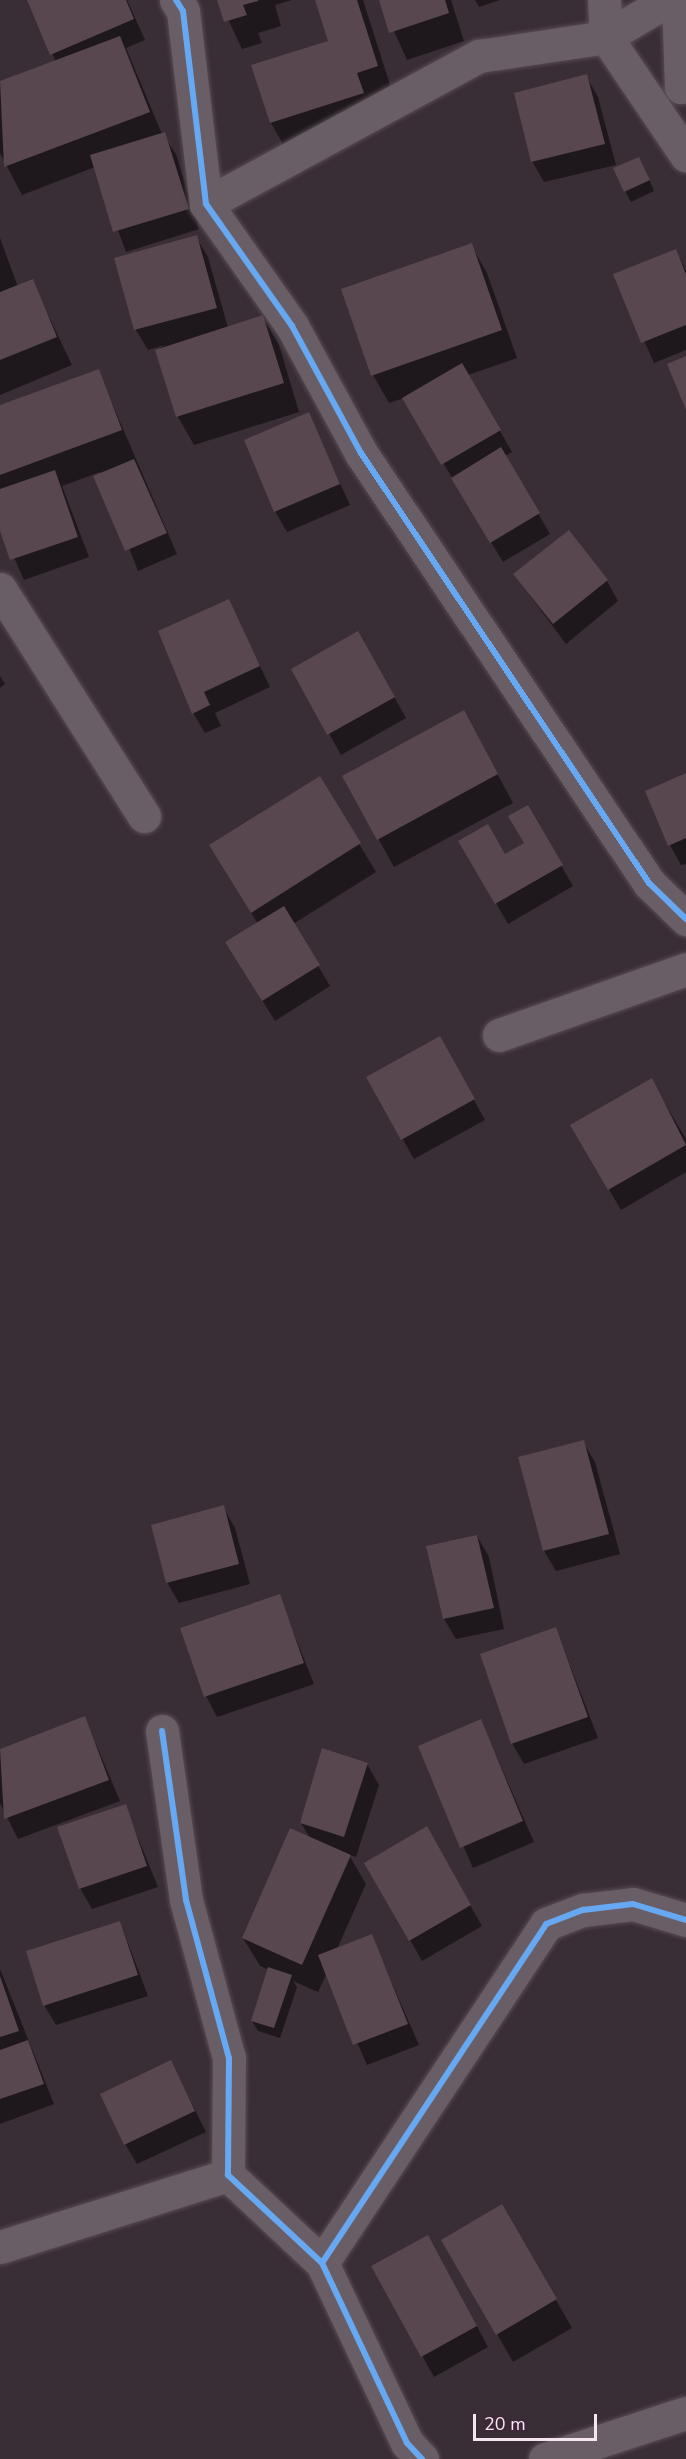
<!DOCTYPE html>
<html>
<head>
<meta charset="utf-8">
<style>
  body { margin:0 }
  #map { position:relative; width:686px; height:2459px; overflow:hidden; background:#392d36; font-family:"Nunito Sans",sans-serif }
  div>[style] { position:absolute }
  .shadow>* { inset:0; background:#0007 }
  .building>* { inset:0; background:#58474e }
  .roads { filter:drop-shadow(0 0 2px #574b54) drop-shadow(0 0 2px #574b54) }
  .minor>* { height:33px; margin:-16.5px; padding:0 16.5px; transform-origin:16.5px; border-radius:16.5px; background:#695e66 }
  .cycleway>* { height:6px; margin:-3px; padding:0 3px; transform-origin:3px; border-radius:3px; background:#66a8f1 }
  span { translate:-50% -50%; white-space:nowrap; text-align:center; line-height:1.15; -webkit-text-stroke:4.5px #3f273a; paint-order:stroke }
  .scale { position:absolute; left:473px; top:2414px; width:124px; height:27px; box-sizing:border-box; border:3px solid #f5e5f1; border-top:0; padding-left:8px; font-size:18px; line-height:21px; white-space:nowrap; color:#f5e5f1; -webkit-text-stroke:4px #3f273a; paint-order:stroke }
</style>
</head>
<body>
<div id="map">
  <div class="shadow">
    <div style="clip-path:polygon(29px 0,127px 0,145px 40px,126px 48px,162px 134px,176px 154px,199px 229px,126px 252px,95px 167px,22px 195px,0 153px,0 83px,56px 62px)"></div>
    <div style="clip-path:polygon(219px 0,292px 0,275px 5px,281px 26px,258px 33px,262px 43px,242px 49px)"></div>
    <div style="clip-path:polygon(317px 0,363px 0,393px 94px,287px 151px,271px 123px,253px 66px,330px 42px)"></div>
    <div style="clip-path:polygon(380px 0,451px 0,464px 41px,407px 60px)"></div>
    <div style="clip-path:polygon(475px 0,500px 0,479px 7px)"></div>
    <div style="clip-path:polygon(586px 76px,598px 97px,616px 165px,544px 182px,532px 161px)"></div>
    <div style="clip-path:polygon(645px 169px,654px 191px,631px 202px,625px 191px)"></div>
    <div style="clip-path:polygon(196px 237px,208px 257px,228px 328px,263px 317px,279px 345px,299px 412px,194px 445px,178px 417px,157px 351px,165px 345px,148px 350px,136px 330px,116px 259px)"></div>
    <div style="clip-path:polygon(0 238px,18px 287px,32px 281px,72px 365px,0 395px)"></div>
    <div style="clip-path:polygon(471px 245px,487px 273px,517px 358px,468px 375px,512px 452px,505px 456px,550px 534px,503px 562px,404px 398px,389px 403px,373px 375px)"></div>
    <div style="clip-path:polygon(675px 250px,686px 270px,686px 350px,654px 363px,615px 275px)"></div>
    <div style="clip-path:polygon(98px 371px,177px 554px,138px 571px,100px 472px,62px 486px,89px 557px,24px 580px,0 526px,0 407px)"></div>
    <div style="clip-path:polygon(308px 414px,350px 505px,287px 532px,275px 511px)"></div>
    <div style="clip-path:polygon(514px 574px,607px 581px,618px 601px,566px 644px)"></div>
    <div style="clip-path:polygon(229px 601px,270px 687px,215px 713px,221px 726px,205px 733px,193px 713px)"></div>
    <div style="clip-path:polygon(358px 633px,406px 718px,341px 755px,293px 669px)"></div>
    <div style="clip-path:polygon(0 676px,5px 684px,0 688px)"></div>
    <div style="clip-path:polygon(479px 740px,513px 803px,394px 867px,344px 777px)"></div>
    <div style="clip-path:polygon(686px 775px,686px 864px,681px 865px,670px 845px)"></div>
    <div style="clip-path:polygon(319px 778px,376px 872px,293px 924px,330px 986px,275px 1021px,239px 963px,258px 924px,227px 874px)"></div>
    <div style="clip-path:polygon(527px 807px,573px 886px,508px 924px,461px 842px,505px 856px,526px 844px)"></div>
    <div style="clip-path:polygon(451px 1058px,485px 1120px,414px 1159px,368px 1077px)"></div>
    <div style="clip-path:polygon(651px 1080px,686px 1139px,686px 1172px,621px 1210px,572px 1126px)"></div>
    <div style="clip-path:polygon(583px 1442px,595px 1462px,620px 1554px,556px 1571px,544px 1551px,520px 1458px)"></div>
    <div style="clip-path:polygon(223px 1507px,235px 1528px,250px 1584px,179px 1603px,167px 1582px)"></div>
    <div style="clip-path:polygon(477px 1536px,489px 1557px,504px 1629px,456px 1639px,444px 1619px,428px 1547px)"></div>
    <div style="clip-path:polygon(279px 1596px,314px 1684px,217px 1717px,206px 1696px)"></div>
    <div style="clip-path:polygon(556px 1629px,598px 1738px,524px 1764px,512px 1743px)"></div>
    <div style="clip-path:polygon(85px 1718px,120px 1801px,18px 1839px,0 1803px,0 1750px)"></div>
    <div style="clip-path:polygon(481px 1721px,534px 1842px,473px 1868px,420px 1747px)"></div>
    <div style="clip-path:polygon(367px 1764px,379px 1785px,356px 1857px,349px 1855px,366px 1884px,337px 1949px,371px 1936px,419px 2045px,367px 2065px,327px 1973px,318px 1992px,293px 1981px,297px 1987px,280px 2038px,258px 2031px,252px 2021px,269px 1970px,260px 1966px,243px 1938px,310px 1838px,301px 1823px)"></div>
    <div style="clip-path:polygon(125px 1806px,158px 1887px,92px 1909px,80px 1888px)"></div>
    <div style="clip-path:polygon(426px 1828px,482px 1926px,422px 1961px,367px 1863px)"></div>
    <div style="clip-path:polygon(120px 1922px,148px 1996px,56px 2025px,44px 2005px)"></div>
    <div style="clip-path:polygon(0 1969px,54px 2104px,0 2124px)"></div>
    <div style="clip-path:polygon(171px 2062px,206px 2132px,137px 2164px,125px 2144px)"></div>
    <div style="clip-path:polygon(502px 2206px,572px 2328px,513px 2362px,443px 2240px)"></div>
    <div style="clip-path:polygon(440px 2257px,488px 2347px,434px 2377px,373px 2267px)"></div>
  </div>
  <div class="building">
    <div style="clip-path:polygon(27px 0,126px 0,134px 19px,50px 55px)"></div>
    <div style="clip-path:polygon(217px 0,258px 0,258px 1px,243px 5px,247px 15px,224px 22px)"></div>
    <div style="clip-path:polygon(315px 0,357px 0,378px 66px,357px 73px,364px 93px,270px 123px,251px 65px,328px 41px)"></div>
    <div style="clip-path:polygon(379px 0,445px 0,449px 13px,389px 33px)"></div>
    <div style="clip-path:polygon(120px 36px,150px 112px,4px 167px,0 81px)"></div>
    <div style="clip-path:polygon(587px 74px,605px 144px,531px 162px,514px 93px)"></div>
    <div style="clip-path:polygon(165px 132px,189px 209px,113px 232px,90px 155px)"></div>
    <div style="clip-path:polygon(639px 157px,650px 180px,624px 192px,613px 168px)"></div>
    <div style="clip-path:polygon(197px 235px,217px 308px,134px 330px,114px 258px)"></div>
    <div style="clip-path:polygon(472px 243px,502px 330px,371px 376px,341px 289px)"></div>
    <div style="clip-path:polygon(676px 249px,686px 274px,686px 325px,641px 343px,613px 274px)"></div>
    <div style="clip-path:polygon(33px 279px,57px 337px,0 360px,0 292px)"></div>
    <div style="clip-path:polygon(263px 315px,284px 383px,176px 417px,155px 350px)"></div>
    <div style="clip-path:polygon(686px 356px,686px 410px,667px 364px)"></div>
    <div style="clip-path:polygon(462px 363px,501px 430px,441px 465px,402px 398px)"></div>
    <div style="clip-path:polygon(99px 369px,122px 430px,0 475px,0 405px)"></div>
    <div style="clip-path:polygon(309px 412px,340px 484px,274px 512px,244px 440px)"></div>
    <div style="clip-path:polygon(501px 447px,540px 513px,490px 543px,451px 478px)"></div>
    <div style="clip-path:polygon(134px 459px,167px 533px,125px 551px,93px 476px)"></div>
    <div style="clip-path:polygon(55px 470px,78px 537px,10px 560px,0 531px,0 489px)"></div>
    <div style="clip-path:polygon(569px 530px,608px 580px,553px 624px,513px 574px)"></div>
    <div style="clip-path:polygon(229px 599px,260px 666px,204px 692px,210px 705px,192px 714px,158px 631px)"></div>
    <div style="clip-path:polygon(358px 631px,395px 697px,327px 735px,291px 669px)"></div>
    <div style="clip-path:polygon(464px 710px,498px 774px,377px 840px,342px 776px)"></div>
    <div style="clip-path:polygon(686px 773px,686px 838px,668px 846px,645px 791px)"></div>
    <div style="clip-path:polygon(320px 776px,361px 843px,251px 913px,209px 845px)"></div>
    <div style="clip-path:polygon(528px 805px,563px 865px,495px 904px,458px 841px,488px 824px,505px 854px,524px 843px,508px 816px)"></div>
    <div style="clip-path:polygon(284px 906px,320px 965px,262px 1001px,225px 942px)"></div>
    <div style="clip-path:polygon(440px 1036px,475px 1099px,401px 1140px,366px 1077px)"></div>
    <div style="clip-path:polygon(652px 1078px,686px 1145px,608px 1190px,570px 1125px)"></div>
    <div style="clip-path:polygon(584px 1440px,609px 1534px,543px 1551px,518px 1457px)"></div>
    <div style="clip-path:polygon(224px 1505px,239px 1564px,166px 1583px,151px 1525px)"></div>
    <div style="clip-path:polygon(477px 1535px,494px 1608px,443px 1619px,426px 1546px)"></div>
    <div style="clip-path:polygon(280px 1594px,304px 1663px,204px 1697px,180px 1628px)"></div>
    <div style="clip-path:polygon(556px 1627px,588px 1717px,511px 1744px,480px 1654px)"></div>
    <div style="clip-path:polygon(85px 1716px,109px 1780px,4px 1819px,0 1749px)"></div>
    <div style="clip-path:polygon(481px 1719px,523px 1821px,460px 1848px,418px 1746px)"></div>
    <div style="clip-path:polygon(322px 1748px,368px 1763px,344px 1837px,300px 1823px)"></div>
    <div style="clip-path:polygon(126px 1804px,147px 1866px,79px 1889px,57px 1827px)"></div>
    <div style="clip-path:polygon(427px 1826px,471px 1905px,409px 1941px,364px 1863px)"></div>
    <div style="clip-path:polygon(290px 1828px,351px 1855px,302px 1965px,242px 1938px)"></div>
    <div style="clip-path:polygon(120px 1921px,138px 1975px,43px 2006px,26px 1951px)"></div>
    <div style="clip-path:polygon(372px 1934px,408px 2024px,353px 2045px,318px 1955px)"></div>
    <div style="clip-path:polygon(268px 1967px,292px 1975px,274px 2028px,251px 2021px)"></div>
    <div style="clip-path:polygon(0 1976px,19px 2031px,0 2037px)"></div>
    <div style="clip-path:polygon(28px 2040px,44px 2084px,0 2099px,0 2050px)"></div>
    <div style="clip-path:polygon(171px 2060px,195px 2111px,124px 2145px,100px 2094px)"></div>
    <div style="clip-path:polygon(502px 2204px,557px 2299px,496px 2335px,441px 2240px)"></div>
    <div style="clip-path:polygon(428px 2235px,477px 2326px,421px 2357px,371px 2266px)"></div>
  </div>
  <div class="roads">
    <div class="minor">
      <div style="left:176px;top:0;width:13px;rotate:58deg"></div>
      <div style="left:183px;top:11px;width:194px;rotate:83.2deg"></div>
      <div style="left:206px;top:204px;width:149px;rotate:54.8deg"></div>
      <div style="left:292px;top:326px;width:145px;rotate:61.5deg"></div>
      <div style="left:361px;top:453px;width:518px;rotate:56.19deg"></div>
      <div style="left:649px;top:883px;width:52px;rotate:44.2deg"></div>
      <div style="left:604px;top:0;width:37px;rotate:87deg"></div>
      <div style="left:606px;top:37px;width:143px;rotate:55.9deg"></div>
      <div style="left:678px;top:0;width:87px;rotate:88deg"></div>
      <div style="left:681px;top:87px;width:5px;rotate:-11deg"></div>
      <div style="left:206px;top:204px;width:311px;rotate:-28.5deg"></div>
      <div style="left:479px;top:56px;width:128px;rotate:-8.5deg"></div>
      <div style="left:606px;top:37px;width:72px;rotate:-30.8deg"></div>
      <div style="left:0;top:589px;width:269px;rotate:57.6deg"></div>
      <div style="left:499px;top:1035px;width:198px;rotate:-19.4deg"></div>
      <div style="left:162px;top:1731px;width:171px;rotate:81.9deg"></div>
      <div style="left:186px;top:1900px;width:164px;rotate:74.8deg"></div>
      <div style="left:229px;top:2058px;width:117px;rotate:90.5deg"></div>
      <div style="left:228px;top:2175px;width:129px;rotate:43.1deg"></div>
      <div style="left:322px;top:2263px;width:199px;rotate:64.7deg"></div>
      <div style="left:407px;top:2443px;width:22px;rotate:47deg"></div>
      <div style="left:0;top:2247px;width:239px;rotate:-17.5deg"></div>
      <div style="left:322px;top:2263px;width:406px;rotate:-56.5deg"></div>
      <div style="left:546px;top:1924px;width:40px;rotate:-21deg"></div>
      <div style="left:583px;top:1910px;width:50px;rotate:-6.8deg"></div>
      <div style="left:633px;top:1904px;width:55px;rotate:16.8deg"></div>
      <div style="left:545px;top:2459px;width:148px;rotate:-18.1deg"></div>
    </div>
  </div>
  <div class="cycleway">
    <div style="left:176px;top:0;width:13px;rotate:58deg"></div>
    <div style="left:183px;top:11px;width:194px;rotate:83.2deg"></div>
    <div style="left:206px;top:204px;width:149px;rotate:54.8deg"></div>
    <div style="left:292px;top:326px;width:145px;rotate:61.5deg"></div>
    <div style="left:361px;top:453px;width:518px;rotate:56.19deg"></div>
    <div style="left:649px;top:883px;width:52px;rotate:44.2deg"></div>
    <div style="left:162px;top:1731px;width:171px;rotate:81.9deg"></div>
    <div style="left:186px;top:1900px;width:164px;rotate:74.8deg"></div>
    <div style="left:229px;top:2058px;width:117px;rotate:90.5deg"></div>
    <div style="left:228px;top:2175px;width:129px;rotate:43.1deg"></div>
    <div style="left:322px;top:2263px;width:199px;rotate:64.7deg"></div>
    <div style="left:407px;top:2443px;width:22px;rotate:47deg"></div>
    <div style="left:322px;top:2263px;width:406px;rotate:-56.5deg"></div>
    <div style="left:546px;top:1924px;width:40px;rotate:-21deg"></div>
    <div style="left:583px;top:1910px;width:50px;rotate:-6.8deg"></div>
    <div style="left:633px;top:1904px;width:55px;rotate:16.8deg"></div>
  </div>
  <div class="scale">20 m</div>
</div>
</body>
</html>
